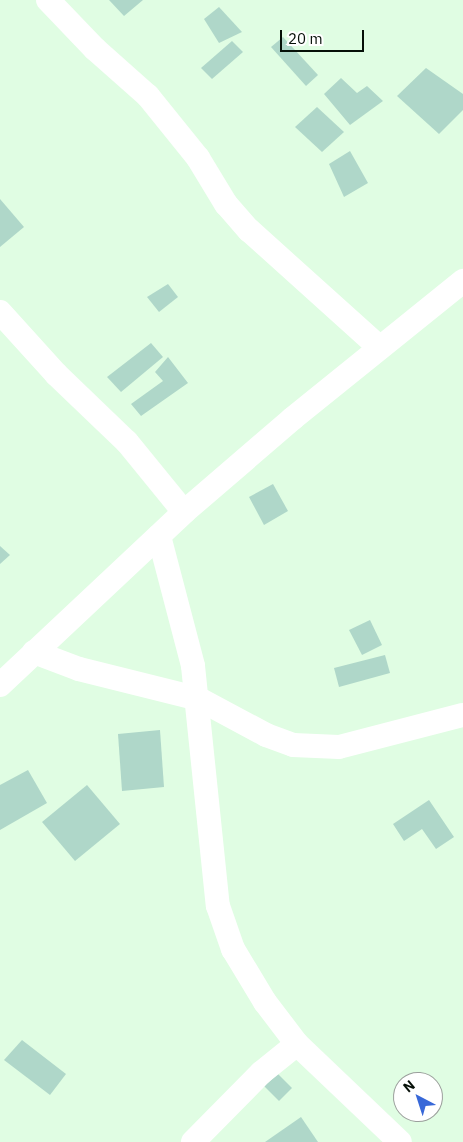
<!DOCTYPE html>
<html>
<head>
<meta charset="utf-8">
<style>
  body { margin:0 }
  #map { position:relative; width:463px; height:1142px; overflow:hidden; background:#e0fde3; font-family:"IBM Plex Sans",sans-serif }
  div>[style] { position:absolute }
  .building>* { inset:0; background:#afd7c9 }
  .minor>* { height:24px; margin:-12px; padding:0 12px; transform-origin:12px; border-radius:12px; background:#fff }
  span { translate:-50% -50%; white-space:nowrap; text-align:center; line-height:1.15; -webkit-text-stroke:4px #fff; paint-order:stroke }
  .north { position:absolute; left:393px; top:1072px; width:50px; height:50px; box-sizing:border-box; background:#fff; border:1px solid #9b9f9c; border-radius:50%; rotate:320deg; font-size:14px; font-weight:700; line-height:20px; text-align:center; color:#061008 }
  .north::after { content:''; display:block; margin:auto; width:18px; height:22px; background:#3868d8; clip-path:polygon(50% 0,100% 100%,50% 72%,0 100%) }
  .scale { position:absolute; left:280px; top:30px; width:84px; height:22px; box-sizing:border-box; border:2px solid #061008; border-top:0; padding-left:6px; font-size:15px; line-height:18px; white-space:nowrap; color:#061008; -webkit-text-stroke:4px #fff; paint-order:stroke }
</style>
</head>
<body>
<div id="map">
  <div class="building">
    <div style="clip-path:polygon(109px 0,143px 0,124px 16px)"></div>
    <div style="clip-path:polygon(219px 7px,242px 32px,219px 43px,204px 19px)"></div>
    <div style="clip-path:polygon(283px 37px,318px 75px,306px 86px,271px 47px)"></div>
    <div style="clip-path:polygon(232px 41px,243px 52px,212px 79px,201px 68px)"></div>
    <div style="clip-path:polygon(426px 68px,463px 94px,463px 110px,439px 134px,397px 96px)"></div>
    <div style="clip-path:polygon(341px 78px,357px 93px,367px 86px,383px 101px,350px 125px,324px 94px)"></div>
    <div style="clip-path:polygon(317px 107px,344px 132px,322px 152px,295px 127px)"></div>
    <div style="clip-path:polygon(350px 151px,368px 183px,344px 197px,329px 164px)"></div>
    <div style="clip-path:polygon(0 199px,24px 227px,0 247px)"></div>
    <div style="clip-path:polygon(168px 284px,178px 297px,159px 312px,147px 297px)"></div>
    <div style="clip-path:polygon(151px 343px,163px 357px,121px 392px,107px 377px)"></div>
    <div style="clip-path:polygon(168px 357px,188px 383px,141px 416px,131px 404px,163px 381px,155px 372px)"></div>
    <div style="clip-path:polygon(273px 484px,288px 511px,264px 525px,249px 497px)"></div>
    <div style="clip-path:polygon(0 546px,10px 555px,0 564px)"></div>
    <div style="clip-path:polygon(370px 620px,382px 645px,362px 655px,349px 630px)"></div>
    <div style="clip-path:polygon(385px 655px,390px 673px,339px 687px,334px 668px)"></div>
    <div style="clip-path:polygon(160px 730px,164px 787px,122px 791px,118px 734px)"></div>
    <div style="clip-path:polygon(28px 770px,47px 803px,0 830px,0 785px)"></div>
    <div style="clip-path:polygon(87px 785px,120px 824px,75px 861px,42px 822px)"></div>
    <div style="clip-path:polygon(429px 800px,454px 837px,436px 849px,422px 829px,404px 841px,393px 824px)"></div>
    <div style="clip-path:polygon(22px 1040px,66px 1074px,50px 1095px,4px 1060px)"></div>
    <div style="clip-path:polygon(278px 1074px,292px 1088px,279px 1101px,264px 1086px)"></div>
    <div style="clip-path:polygon(301px 1117px,318px 1142px,265px 1142px)"></div>
  </div>
  <div class="minor">
    <div style="left:48px;top:0;width:68px;rotate:46.2deg"></div>
    <div style="left:95px;top:49px;width:71px;rotate:41.6deg"></div>
    <div style="left:148px;top:96px;width:80px;rotate:51.1deg"></div>
    <div style="left:198px;top:158px;width:54px;rotate:58.7deg"></div>
    <div style="left:226px;top:204px;width:35px;rotate:49deg"></div>
    <div style="left:249px;top:230px;width:176px;rotate:42deg"></div>
    <div style="left:0;top:312px;width:84px;rotate:47.9deg"></div>
    <div style="left:56px;top:374px;width:98px;rotate:43.8deg"></div>
    <div style="left:127px;top:442px;width:90px;rotate:50.8deg"></div>
    <div style="left:159px;top:536px;width:134px;rotate:75.3deg"></div>
    <div style="left:193px;top:666px;width:241px;rotate:84.1deg"></div>
    <div style="left:218px;top:906px;width:46px;rotate:70.8deg"></div>
    <div style="left:233px;top:949px;width:62px;rotate:58.9deg"></div>
    <div style="left:265px;top:1002px;width:53px;rotate:52.7deg"></div>
    <div style="left:297px;top:1044px;width:142px;rotate:43.6deg"></div>
    <div style="left:34px;top:652px;width:48px;rotate:20.7deg"></div>
    <div style="left:79px;top:669px;width:124px;rotate:14deg"></div>
    <div style="left:199px;top:699px;width:76px;rotate:28.2deg"></div>
    <div style="left:266px;top:735px;width:29px;rotate:20deg"></div>
    <div style="left:293px;top:745px;width:46px;rotate:2.5deg"></div>
    <div style="left:339px;top:747px;width:128px;rotate:-14.5deg"></div>
    <div style="left:0;top:685px;width:253px;rotate:-43.2deg"></div>
    <div style="left:184px;top:512px;width:143px;rotate:-40.7deg"></div>
    <div style="left:292px;top:419px;width:220px;rotate:-38.9deg"></div>
    <div style="left:193px;top:1142px;width:97px;rotate:-45.4deg"></div>
    <div style="left:261px;top:1073px;width:46px;rotate:-38.9deg"></div>
  </div>
  <div class="north">N</div>
  <div class="scale">20 m</div>
</div>
</body>
</html>
